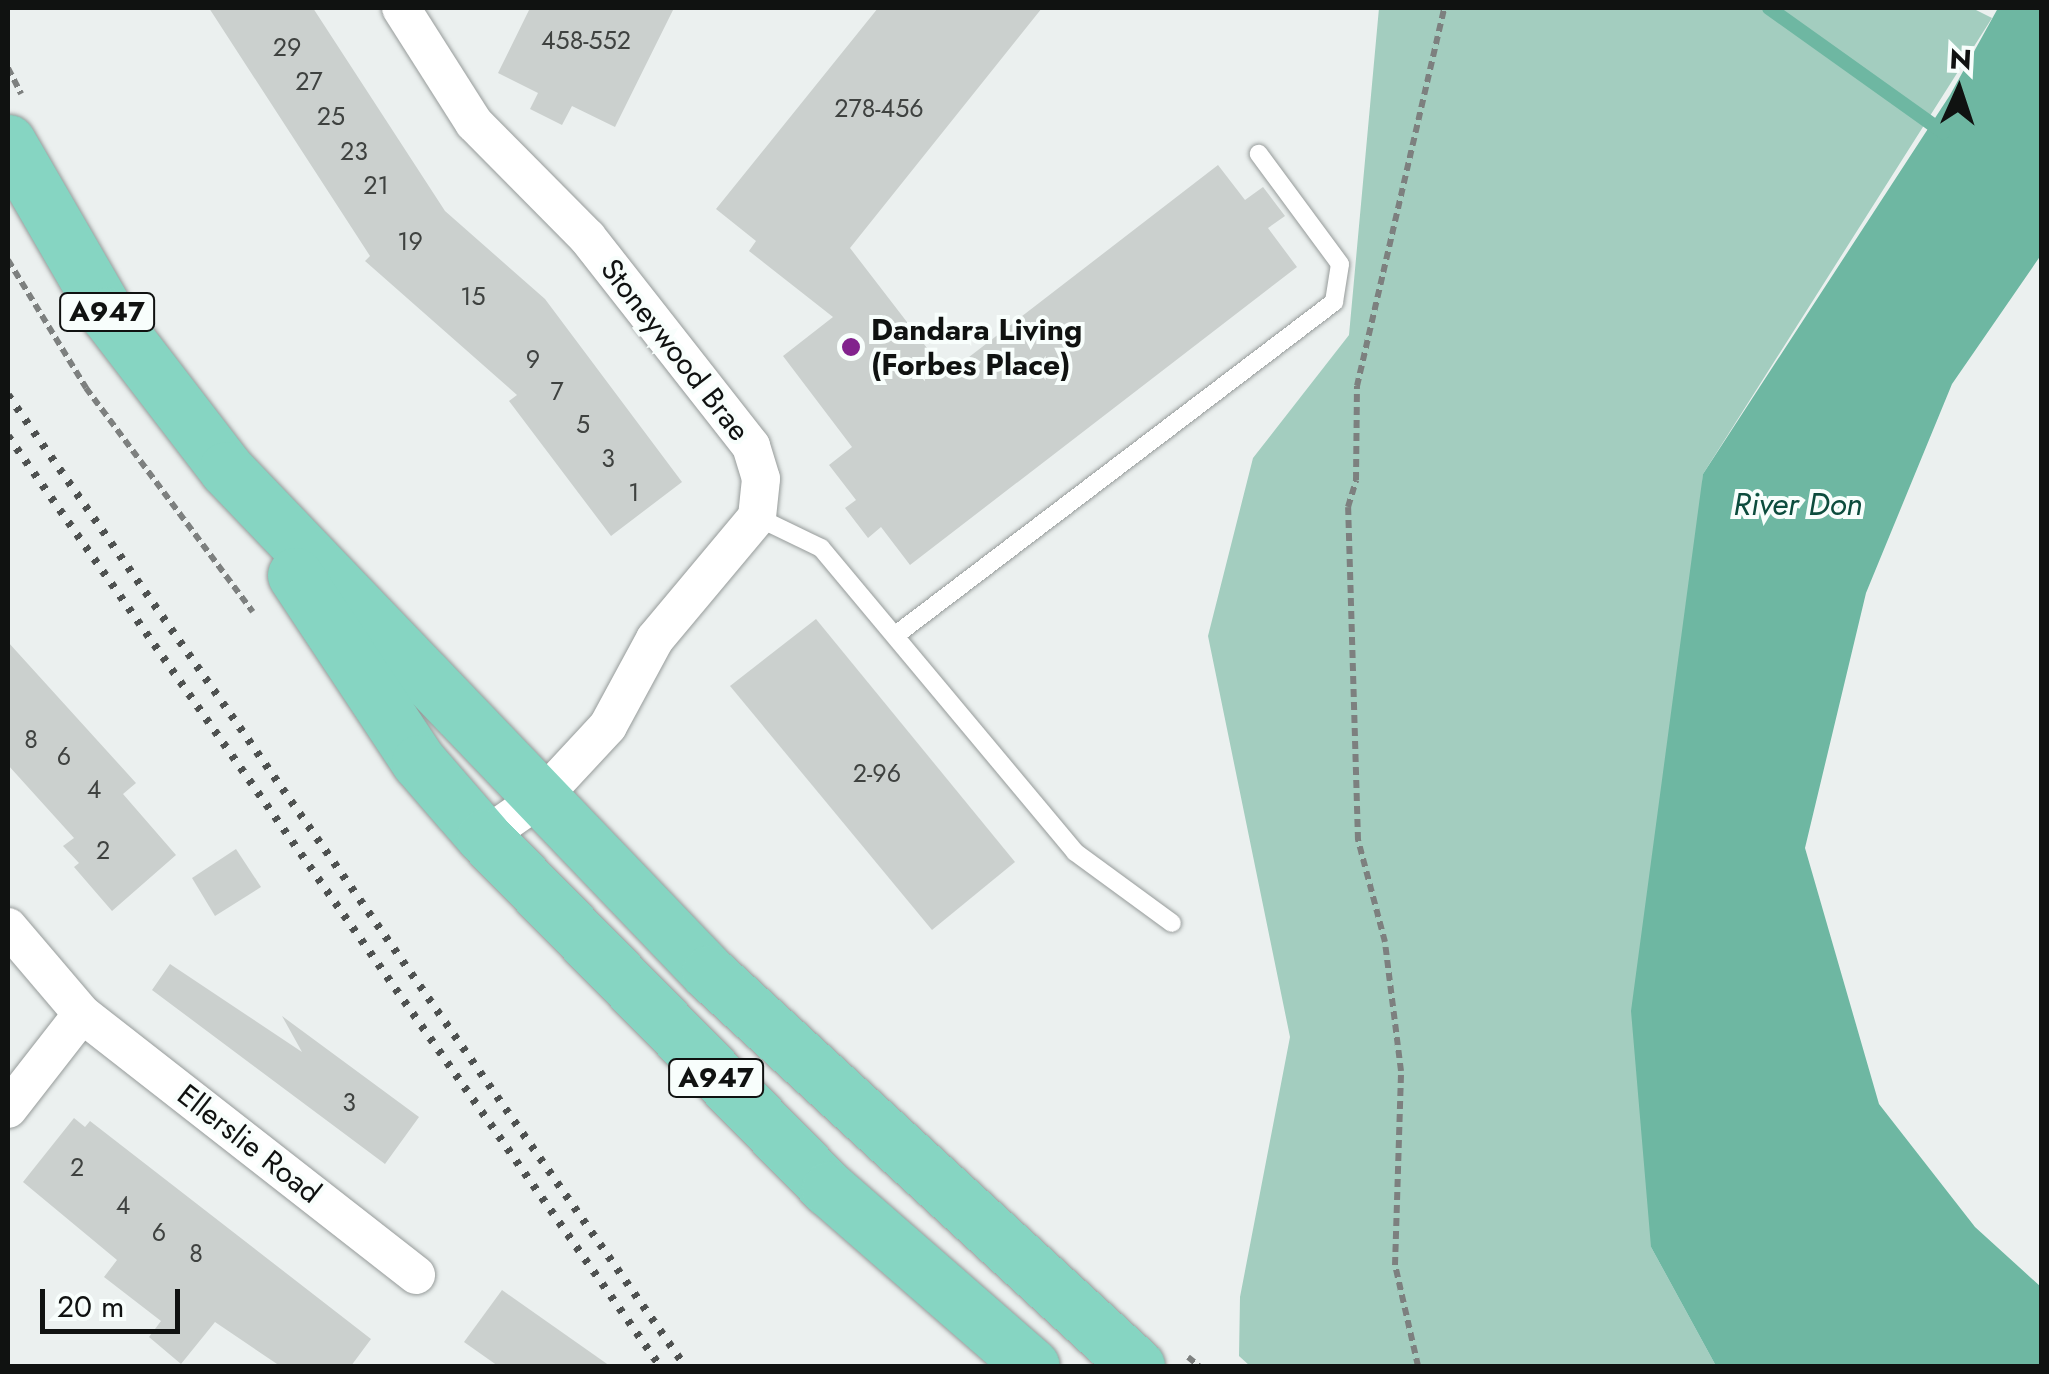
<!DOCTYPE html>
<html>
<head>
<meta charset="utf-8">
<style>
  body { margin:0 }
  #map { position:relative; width:2049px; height:1374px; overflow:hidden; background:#ebf0ef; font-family:Jost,sans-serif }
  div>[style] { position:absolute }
  .green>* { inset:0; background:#a3cdbf }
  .water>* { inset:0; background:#6eb7a2 }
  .stream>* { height:14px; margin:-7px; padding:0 7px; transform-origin:7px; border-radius:7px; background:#6eb7a2 }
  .building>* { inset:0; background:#cbd0ce }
  .path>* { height:6px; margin-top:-3px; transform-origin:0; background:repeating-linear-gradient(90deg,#7d807f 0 8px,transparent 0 13px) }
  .roads { filter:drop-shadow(0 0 2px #969b9a) drop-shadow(0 0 2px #969b9a) }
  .lane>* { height:18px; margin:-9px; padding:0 9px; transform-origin:9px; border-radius:9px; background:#fff }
  .street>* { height:38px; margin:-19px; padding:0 19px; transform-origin:19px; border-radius:19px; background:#fff }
  .primary>* { height:55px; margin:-27.5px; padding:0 27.5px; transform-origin:27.5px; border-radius:27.5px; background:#86d5c2 }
  .rail>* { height:8px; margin-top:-4px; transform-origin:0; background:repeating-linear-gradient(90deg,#4e5150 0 5px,transparent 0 15px) }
  .dots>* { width:28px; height:28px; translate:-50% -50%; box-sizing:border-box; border:5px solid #f8fefc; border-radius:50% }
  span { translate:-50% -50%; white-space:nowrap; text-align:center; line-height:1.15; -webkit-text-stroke:8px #f8fefc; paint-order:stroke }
  .number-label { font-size:25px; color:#3f4240 }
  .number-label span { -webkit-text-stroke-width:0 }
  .shield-label span { padding:2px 8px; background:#f8fefc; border:2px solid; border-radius:8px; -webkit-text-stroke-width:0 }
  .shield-label { font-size:28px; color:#101211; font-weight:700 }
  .poi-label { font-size:30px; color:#101211; font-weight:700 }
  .left { translate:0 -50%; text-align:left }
  .street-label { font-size:30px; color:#101211 }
  .water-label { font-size:32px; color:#0c4c3d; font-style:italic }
  .frame { position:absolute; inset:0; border:10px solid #101211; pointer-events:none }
  .north { position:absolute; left:1909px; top:40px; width:100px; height:100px; -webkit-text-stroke:8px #f8fefc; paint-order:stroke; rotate:3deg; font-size:28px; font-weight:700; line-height:40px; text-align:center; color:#101211 }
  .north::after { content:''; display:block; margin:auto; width:35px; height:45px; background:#101211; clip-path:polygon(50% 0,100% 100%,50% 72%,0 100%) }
  .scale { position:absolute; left:40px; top:1289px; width:140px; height:45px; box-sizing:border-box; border:5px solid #101211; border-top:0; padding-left:12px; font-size:30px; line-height:35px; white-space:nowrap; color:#101211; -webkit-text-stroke:8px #f8fefc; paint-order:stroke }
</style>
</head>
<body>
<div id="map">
  <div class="green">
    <div style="clip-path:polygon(1379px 8px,1972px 8px,1992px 18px,1703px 474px,1651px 1247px,1716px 1366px,1250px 1366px,1239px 1356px,1240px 1297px,1290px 1037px,1208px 636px,1253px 458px,1349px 335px)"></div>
  </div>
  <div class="water">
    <div style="clip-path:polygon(1998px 8px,2041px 8px,2041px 255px,1952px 384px,1866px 593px,1805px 848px,1879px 1104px,1975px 1227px,2041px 1287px,2041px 1366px,1716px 1366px,1651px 1247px,1631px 1011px,1703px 474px,1950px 95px)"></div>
  </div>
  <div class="stream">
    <div style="left:1769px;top:8px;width:214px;rotate:35.5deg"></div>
  </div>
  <div class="building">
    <div style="clip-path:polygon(209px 8px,313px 8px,445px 211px,545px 299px,682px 482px,611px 536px,509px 401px,517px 395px,365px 261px,370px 256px)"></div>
    <div style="clip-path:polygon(530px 8px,674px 8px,615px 127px,572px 106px,562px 125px,530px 109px,538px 93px,498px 73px)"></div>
    <div style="clip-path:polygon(878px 8px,1042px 8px,850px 248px,947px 374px,1218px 165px,1245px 200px,1263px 187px,1285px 216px,1268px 228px,1297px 267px,910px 565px,881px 527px,868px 538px,845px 508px,856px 500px,829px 465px,852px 447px,783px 356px,833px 317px,749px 251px,756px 241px,716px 209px)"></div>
    <div style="clip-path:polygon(816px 619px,1015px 862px,932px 930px,730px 686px)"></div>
    <div style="clip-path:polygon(8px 642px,136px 783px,123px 794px,176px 855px,112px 911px,74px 867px,79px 863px,63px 846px,74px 838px,8px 765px)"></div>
    <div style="clip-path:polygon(236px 849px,261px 887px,215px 916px,192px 878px)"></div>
    <div style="clip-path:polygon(170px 964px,302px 1052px,282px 1016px,419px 1117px,385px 1164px,152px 990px)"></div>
    <div style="clip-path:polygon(74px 1118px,85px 1127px,90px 1121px,371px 1339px,351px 1366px,280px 1366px,215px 1322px,181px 1364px,149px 1337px,161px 1321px,104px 1277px,117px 1260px,23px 1182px)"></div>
    <div style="clip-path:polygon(502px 1290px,610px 1366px,498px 1366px,464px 1342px)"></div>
  </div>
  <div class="path">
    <div style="left:8px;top:68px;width:29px;rotate:63deg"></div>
    <div style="left:8px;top:260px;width:150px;rotate:58.6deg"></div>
    <div style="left:86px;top:388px;width:279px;rotate:53.3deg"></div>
    <div style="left:1188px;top:1357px;width:14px;rotate:39deg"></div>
    <div style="left:1418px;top:1366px;width:104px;rotate:-102.8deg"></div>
    <div style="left:1395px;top:1265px;width:194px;rotate:-88.2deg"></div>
    <div style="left:1401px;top:1071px;width:130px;rotate:-97.1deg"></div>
    <div style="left:1385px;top:942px;width:106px;rotate:-104.8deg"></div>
    <div style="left:1358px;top:840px;width:333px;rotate:-91.7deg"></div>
    <div style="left:1348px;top:507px;width:28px;rotate:-73deg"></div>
    <div style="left:1356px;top:480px;width:94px;rotate:-89.4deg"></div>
    <div style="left:1357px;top:386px;width:388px;rotate:-77deg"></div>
  </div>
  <div class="roads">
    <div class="lane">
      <div style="left:757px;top:517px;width:71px;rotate:25.8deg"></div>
      <div style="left:821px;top:548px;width:396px;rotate:50.1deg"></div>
      <div style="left:1075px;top:852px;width:120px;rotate:36.2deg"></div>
      <div style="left:897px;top:634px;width:549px;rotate:-37.22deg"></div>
      <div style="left:1334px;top:302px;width:38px;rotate:-81deg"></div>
      <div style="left:1340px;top:264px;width:137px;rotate:-126.4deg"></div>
    </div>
    <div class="street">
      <div style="left:401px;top:8px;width:136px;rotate:57.6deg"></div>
      <div style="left:474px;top:123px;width:161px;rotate:45.3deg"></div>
      <div style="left:587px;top:237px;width:266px;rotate:51.9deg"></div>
      <div style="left:751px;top:446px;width:34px;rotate:73deg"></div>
      <div style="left:761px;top:479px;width:38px;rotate:96deg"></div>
      <div style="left:757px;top:517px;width:159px;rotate:129.9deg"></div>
      <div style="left:655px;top:639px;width:99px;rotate:118.4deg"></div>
      <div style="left:608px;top:726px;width:96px;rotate:132.9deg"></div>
      <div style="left:543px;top:796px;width:72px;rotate:145.2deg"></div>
      <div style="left:8px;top:927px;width:114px;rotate:49.6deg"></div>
      <div style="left:82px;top:1014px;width:424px;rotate:38deg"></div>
      <div style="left:8px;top:1109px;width:120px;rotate:-52.1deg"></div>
    </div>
    <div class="primary">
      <div style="left:8px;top:142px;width:200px;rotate:60deg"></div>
      <div style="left:108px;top:315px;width:194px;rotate:52.5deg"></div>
      <div style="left:226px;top:469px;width:698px;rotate:46.22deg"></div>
      <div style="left:709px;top:973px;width:581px;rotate:42.56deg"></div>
      <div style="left:295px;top:575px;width:224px;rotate:56.5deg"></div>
      <div style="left:419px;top:762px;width:99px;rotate:49.1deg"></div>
      <div style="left:484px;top:837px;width:493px;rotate:45.6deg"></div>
      <div style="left:829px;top:1189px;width:269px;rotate:41.1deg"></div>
    </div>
  </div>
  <div class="rail">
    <div style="left:8px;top:395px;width:1184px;rotate:55.12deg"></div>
    <div style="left:8px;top:436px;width:1136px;rotate:54.97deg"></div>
  </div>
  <div class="dots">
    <div style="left:851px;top:347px;background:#82228d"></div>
  </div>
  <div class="number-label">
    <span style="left:586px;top:40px">458-552</span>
    <span style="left:287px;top:47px">29</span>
    <span style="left:309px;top:81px">27</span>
    <span style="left:879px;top:108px">278-456</span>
    <span style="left:331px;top:116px">25</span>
    <span style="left:354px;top:151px">23</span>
    <span style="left:376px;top:185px">21</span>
    <span style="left:410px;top:241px">19</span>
    <span style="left:473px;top:296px">15</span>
    <span style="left:533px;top:359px">9</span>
    <span style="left:557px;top:391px">7</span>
    <span style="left:583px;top:424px">5</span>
    <span style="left:608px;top:458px">3</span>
    <span style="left:634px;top:492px">1</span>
    <span style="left:31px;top:739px">8</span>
    <span style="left:64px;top:756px">6</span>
    <span style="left:877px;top:773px">2-96</span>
    <span style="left:94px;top:789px">4</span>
    <span style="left:103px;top:850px">2</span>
    <span style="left:349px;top:1102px">3</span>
    <span style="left:77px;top:1167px">2</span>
    <span style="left:123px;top:1205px">4</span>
    <span style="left:159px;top:1232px">6</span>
    <span style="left:196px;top:1253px">8</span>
  </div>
  <div class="shield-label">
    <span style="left:107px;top:312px">A947</span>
    <span style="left:716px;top:1078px">A947</span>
  </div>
  <div class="poi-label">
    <span class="left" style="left:871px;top:347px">Dandara Living<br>(Forbes Place)</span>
  </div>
  <div class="street-label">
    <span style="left:675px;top:350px;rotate:52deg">Stoneywood Brae</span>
    <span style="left:249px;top:1144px;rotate:38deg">Ellerslie Road</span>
  </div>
  <div class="water-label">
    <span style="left:1798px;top:504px">River Don</span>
  </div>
  <div class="frame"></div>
  <div class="north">N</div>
  <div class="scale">20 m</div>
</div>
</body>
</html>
